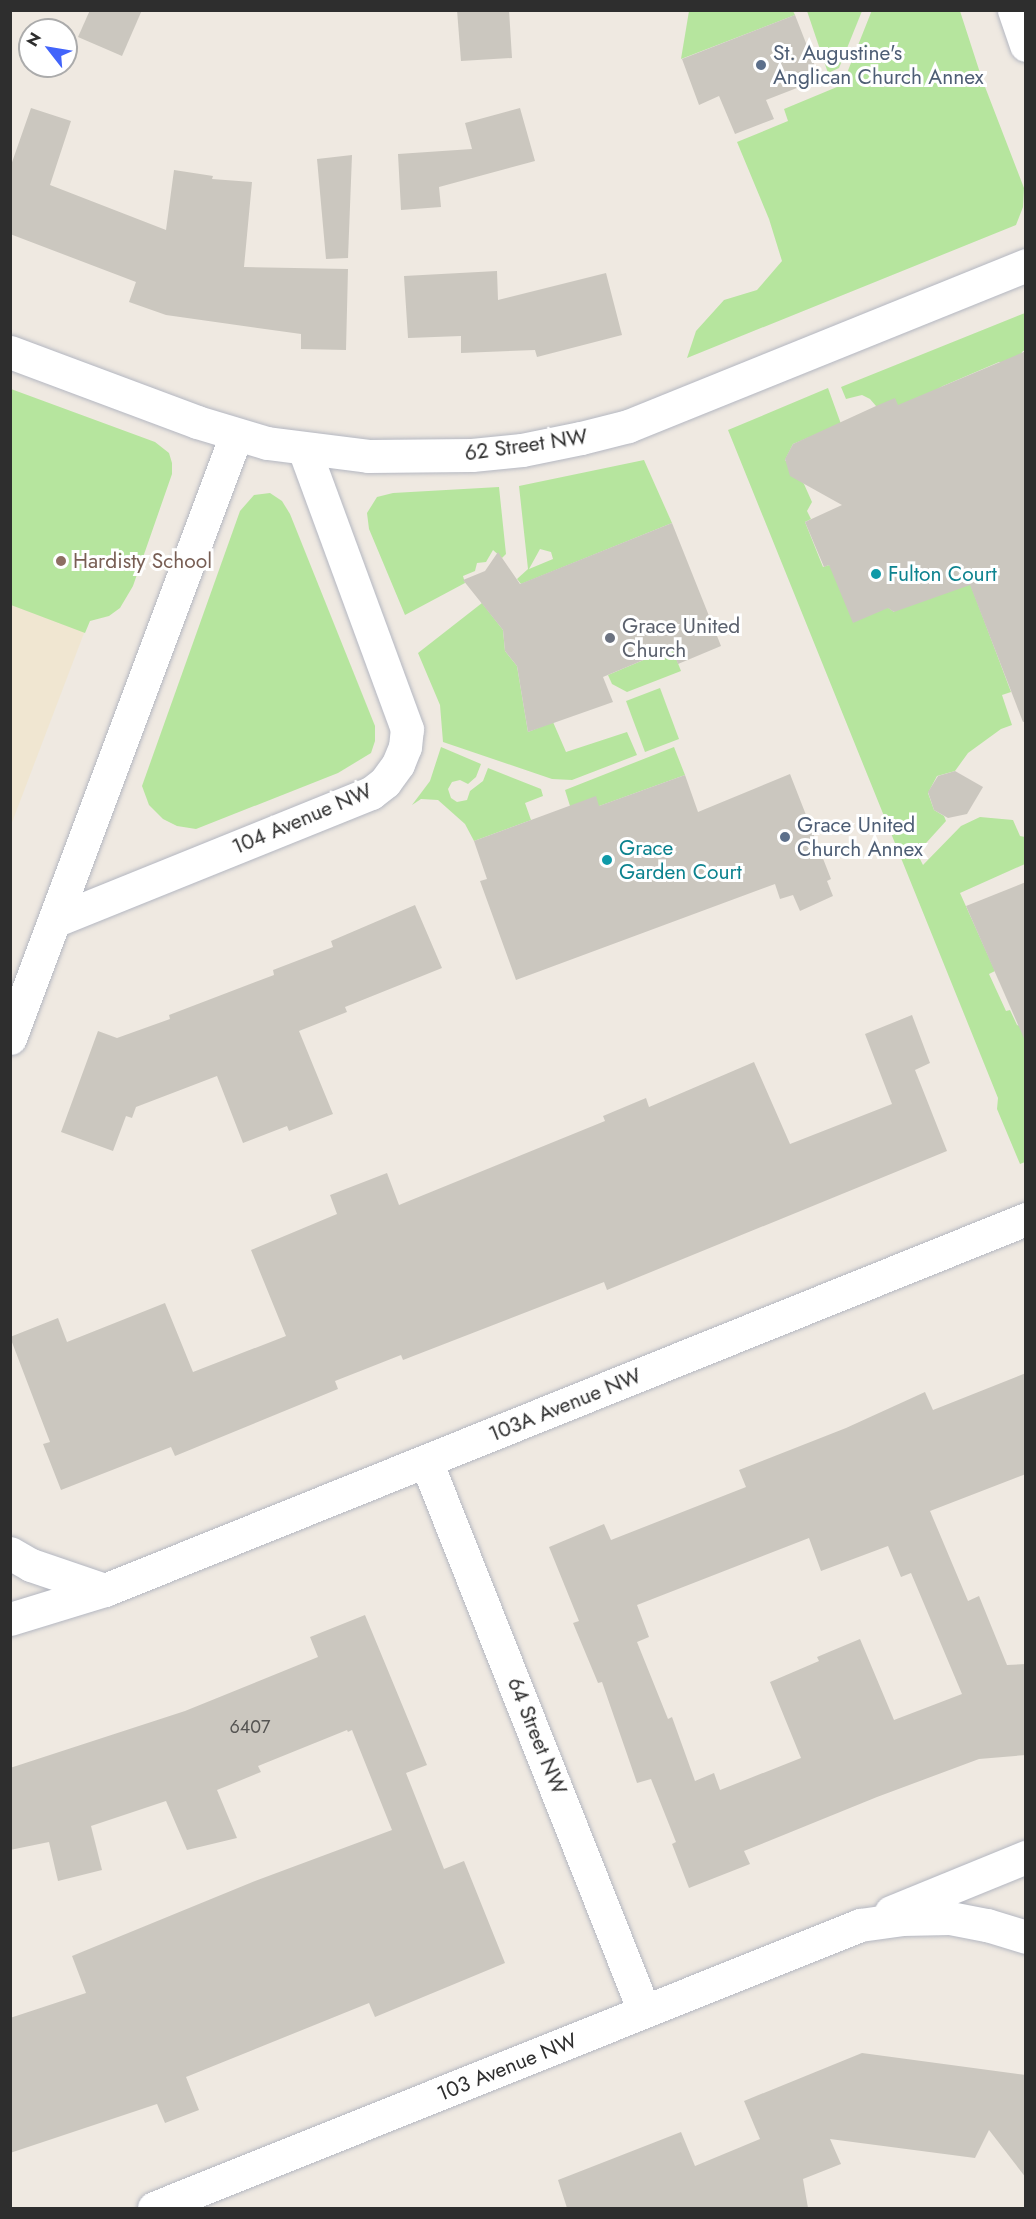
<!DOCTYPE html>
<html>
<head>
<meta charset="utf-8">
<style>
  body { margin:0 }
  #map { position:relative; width:1036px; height:2219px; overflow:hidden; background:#efe9e1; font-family:Jost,sans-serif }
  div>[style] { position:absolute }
  .education>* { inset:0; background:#f0e6d1 }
  .green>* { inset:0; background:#b6e59e }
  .building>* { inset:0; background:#cbc7bf }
  .roads { filter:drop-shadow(0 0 2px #b4b7c1) drop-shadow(0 0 2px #b4b7c1) }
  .minor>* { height:33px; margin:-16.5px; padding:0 16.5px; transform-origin:16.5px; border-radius:16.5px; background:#fff }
  .dots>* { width:16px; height:16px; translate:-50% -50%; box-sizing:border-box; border:3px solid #fff; border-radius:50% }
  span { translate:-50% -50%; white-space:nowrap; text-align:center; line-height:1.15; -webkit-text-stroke:6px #fff; paint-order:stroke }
  .number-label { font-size:18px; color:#555452 }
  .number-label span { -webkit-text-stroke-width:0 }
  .service-label { font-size:21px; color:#4e5e75 }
  .left { translate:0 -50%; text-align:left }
  .street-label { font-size:21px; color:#2e2e2e }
  .education-label { font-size:21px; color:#785e54 }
  .culture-label { font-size:21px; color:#0d838f }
  .worship-label { font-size:21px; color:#5b616d }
  .frame { position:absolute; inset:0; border:12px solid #2e2e2e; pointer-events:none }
  .north { position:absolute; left:18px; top:18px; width:60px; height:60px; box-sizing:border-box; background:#fff; border:2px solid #ababab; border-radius:50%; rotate:301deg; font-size:16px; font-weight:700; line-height:24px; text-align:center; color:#2e2e2e }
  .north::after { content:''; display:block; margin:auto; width:21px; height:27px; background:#4264fb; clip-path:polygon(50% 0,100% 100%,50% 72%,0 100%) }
</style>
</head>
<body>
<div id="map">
  <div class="education">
    <div style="clip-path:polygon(11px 414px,89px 620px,11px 825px)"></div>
  </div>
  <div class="green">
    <div style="clip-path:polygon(872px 10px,960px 11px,982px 79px,1024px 188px,1023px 207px,1016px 225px,687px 358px,696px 331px,724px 300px,757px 290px,782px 261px,769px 219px,737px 142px,788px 121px,784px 109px,837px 87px,847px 73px)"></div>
    <div style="clip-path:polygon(689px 11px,793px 11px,795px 15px,681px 59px)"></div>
    <div style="clip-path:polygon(807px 11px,862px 11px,839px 68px,828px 73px)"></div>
    <div style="clip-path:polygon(1025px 313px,1025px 350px,1022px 352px,1018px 366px,999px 362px,943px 386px,900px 410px,876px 406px,870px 399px,862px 395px,846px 399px,841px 387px)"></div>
    <div style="clip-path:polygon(828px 388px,841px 424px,793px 444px,785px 460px,804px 484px,812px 502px,807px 511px,811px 519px,805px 522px,823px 567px,829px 565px,894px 612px,950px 530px,1011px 692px,1002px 695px,1012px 725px,1001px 729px,968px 753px,955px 771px,937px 776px,928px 793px,934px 810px,944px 816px,946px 821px,917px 853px,923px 865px,961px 826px,980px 817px,1013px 820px,1020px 836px,1025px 837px,1025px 864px,960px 893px,995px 971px,989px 974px,1006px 1011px,1010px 1010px,1017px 1025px,1025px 1028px,1025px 1162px,1020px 1164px,997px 1109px,998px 1098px,728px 430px)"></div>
    <div style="clip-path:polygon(11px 389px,155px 442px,169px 453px,172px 463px,172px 474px,133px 586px,120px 608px,109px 616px,90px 621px,85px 633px,11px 605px)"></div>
    <div style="clip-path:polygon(evenodd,644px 460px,672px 523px,521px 584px,517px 579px,528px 569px,519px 486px,644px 460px,540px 549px,551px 552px,553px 559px,529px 569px,540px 549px)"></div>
    <div style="clip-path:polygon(499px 487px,506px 554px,502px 558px,493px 550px,486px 562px,477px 563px,475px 571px,463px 576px,465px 583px,405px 615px,369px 529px,367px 513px,377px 497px,393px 493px)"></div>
    <div style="clip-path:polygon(270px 493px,282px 501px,290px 514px,375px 726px,375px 741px,371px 753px,338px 773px,196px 829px,177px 826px,163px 819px,149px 805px,142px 786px,240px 511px,254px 495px)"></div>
    <div style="clip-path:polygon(482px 603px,503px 630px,505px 651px,517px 666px,528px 732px,553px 722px,566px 752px,627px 732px,637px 755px,572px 780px,552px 779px,443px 742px,440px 705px,418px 653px)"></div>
    <div style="clip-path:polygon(672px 648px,681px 671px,627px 692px,612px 684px,608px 675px)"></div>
    <div style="clip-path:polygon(660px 688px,679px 739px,645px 752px,626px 701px)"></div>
    <div style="clip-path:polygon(441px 747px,481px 764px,476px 777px,468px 784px,460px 780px,452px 782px,448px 789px,451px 798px,457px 802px,467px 800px,470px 791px,483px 781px,488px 768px,541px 789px,543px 796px,525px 803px,531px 820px,474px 841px,465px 824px,438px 800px,421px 799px,412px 805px,430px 781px)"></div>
    <div style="clip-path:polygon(674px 747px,685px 775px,566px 818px,570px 806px,565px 790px)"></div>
  </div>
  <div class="building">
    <div style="clip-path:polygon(90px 10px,142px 10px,122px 56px,78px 37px)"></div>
    <div style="clip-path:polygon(457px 10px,509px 10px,512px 58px,461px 61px)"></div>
    <div style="clip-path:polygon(795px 15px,820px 79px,766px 100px,774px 119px,735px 134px,719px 96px,699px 105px,682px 59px)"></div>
    <div style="clip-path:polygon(31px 108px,71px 121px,50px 185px,166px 230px,174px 170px,213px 176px,212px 179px,252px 182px,244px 267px,348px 269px,346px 350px,301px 349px,301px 334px,166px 315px,129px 302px,136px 282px,10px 234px,10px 168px)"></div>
    <div style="clip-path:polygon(520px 108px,535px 161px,439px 187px,441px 207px,401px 210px,398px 154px,472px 149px,465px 123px)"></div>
    <div style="clip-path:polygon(352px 155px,348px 258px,326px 259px,317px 159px)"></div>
    <div style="clip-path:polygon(497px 271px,498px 300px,606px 273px,622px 335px,537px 357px,535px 350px,461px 353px,461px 336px,408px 338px,404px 276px)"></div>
    <div style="clip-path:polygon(1026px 351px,1026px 721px,1023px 722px,970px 585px,894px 612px,888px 608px,853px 623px,829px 565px,824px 567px,805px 522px,842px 505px,790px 476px,785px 459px,793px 444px,876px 406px,895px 398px,898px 405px)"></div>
    <div style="clip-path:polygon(672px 523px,721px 646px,678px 664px,672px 648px,603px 677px,613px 702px,528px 732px,517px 666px,505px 651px,503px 630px,463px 580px,485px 571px,498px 552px,520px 584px)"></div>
    <div style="clip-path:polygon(955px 771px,983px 787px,967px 814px,948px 818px,934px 810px,928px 792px,938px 776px)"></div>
    <div style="clip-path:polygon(790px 774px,831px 879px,827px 881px,833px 896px,800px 911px,793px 895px,780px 899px,775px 884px,516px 980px,480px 881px,487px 879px,474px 841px,596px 796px,599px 806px,685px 775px,698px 812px)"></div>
    <div style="clip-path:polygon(1026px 882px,1026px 1043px,966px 906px)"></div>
    <div style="clip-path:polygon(415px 905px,442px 968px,345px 1007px,347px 1012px,299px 1031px,333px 1114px,289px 1131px,287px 1126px,243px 1143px,217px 1076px,136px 1107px,132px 1118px,126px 1116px,113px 1151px,61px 1132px,98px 1031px,117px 1038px,170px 1019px,169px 1015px,274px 975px,273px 970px,333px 947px,331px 941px)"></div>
    <div style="clip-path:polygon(912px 1015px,930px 1063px,915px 1070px,947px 1151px,607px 1290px,604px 1282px,403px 1360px,401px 1355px,335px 1381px,338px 1389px,175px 1456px,171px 1447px,61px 1490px,43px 1444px,50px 1442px,10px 1337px,58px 1318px,67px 1342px,165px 1303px,193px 1372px,286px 1336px,251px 1250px,337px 1214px,330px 1195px,387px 1173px,399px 1205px,605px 1121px,603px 1116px,646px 1098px,649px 1107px,754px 1062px,790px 1144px,892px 1104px,865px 1034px)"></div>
    <div style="clip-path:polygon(evenodd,1026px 1373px,1026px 1474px,930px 1511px,968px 1601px,979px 1596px,1007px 1665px,1026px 1664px,1026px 1755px,979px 1759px,877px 1797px,744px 1851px,750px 1864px,689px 1888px,672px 1844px,676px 1842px,651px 1779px,637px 1783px,602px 1682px,598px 1683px,573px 1623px,579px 1621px,549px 1547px,604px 1524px,611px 1540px,746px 1487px,739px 1470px,846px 1428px,925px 1392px,933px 1410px,1026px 1373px,809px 1538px,821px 1571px,888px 1546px,901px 1577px,911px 1573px,962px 1694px,894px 1720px,860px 1639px,817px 1657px,819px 1661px,770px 1682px,801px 1758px,720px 1790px,714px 1773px,695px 1781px,672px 1717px,668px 1719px,637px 1642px,649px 1637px,637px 1605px,809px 1538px)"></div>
    <div style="clip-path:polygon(365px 1615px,427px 1765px,406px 1773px,444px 1869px,464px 1861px,505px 1963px,375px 2017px,369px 2003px,186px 2077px,199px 2110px,165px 2123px,157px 2104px,10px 2153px,10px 2018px,86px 1993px,72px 1956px,255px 1881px,392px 1830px,352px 1730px,348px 1732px,347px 1730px,258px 1766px,261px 1772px,217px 1790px,237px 1838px,187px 1850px,166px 1801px,91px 1826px,102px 1870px,58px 1881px,49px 1842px,10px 1850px,10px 1768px,185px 1711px,318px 1657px,310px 1637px)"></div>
    <div style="clip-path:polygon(862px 2053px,1026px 2075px,1026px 2178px,989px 2130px,975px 2158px,830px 2139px,841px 2164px,803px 2179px,808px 2208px,567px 2208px,558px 2180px,681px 2132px,695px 2166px,760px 2139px,744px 2101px)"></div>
  </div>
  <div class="roads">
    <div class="minor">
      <div style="left:1014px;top:10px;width:37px;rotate:71deg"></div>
      <div style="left:10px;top:352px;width:200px;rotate:20.5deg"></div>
      <div style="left:197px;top:422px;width:73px;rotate:16.7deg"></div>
      <div style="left:267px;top:443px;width:102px;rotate:7.3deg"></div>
      <div style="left:368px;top:456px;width:104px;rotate:-0.6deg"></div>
      <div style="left:472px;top:455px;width:50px;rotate:-5.7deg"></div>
      <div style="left:522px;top:450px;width:60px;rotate:-11.5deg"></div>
      <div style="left:581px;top:438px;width:49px;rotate:-14.3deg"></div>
      <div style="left:628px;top:426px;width:429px;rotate:-22deg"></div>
      <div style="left:54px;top:921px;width:342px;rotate:-22deg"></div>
      <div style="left:371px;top:793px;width:18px;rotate:-38deg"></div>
      <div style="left:385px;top:782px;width:22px;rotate:-54deg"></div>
      <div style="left:398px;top:764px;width:18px;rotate:-68deg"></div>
      <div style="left:405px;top:747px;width:18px;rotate:-84deg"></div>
      <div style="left:407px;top:729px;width:298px;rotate:-110.2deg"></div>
      <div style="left:10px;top:1038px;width:644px;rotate:-69.45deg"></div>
      <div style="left:426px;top:1461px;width:592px;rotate:68.38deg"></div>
      <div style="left:10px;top:1553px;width:24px;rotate:30deg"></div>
      <div style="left:31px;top:1565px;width:78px;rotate:18.7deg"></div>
      <div style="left:10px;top:1619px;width:99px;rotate:-17deg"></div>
      <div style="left:105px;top:1590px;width:993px;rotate:-21.94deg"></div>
      <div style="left:891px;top:1912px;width:146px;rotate:-22.2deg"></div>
      <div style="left:154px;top:2208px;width:761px;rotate:-21.84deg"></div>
      <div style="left:860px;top:1925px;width:42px;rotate:-8.1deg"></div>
      <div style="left:902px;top:1919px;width:48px;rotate:-1.2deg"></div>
      <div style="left:950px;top:1918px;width:38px;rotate:11deg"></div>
      <div style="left:987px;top:1925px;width:41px;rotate:17.1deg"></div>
    </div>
  </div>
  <div class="dots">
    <div style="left:761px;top:65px;background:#5c6f8a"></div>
    <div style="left:61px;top:561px;background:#8d6e63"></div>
    <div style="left:876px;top:574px;background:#0f9aa8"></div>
    <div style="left:610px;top:638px;background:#6b7280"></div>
    <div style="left:785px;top:837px;background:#5c6f8a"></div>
    <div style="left:607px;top:860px;background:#0f9aa8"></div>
  </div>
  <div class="number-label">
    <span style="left:250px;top:1727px">6407</span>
  </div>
  <div class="service-label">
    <span class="left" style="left:773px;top:65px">St. Augustine's<br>Anglican Church Annex</span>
    <span class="left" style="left:797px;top:837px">Grace United<br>Church Annex</span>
  </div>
  <div class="street-label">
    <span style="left:526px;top:445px;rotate:-8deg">62 Street NW</span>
    <span style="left:302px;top:819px;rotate:-23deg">104 Avenue NW</span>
    <span style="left:565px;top:1405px;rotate:-22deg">103A Avenue NW</span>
    <span style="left:537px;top:1736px;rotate:68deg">64 Street NW</span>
    <span style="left:507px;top:2067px;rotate:-22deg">103 Avenue NW</span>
  </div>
  <div class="education-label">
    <span class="left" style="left:73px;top:561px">Hardisty School</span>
  </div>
  <div class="culture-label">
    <span class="left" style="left:888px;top:574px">Fulton Court</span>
    <span class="left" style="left:619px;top:860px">Grace<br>Garden Court</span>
  </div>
  <div class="worship-label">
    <span class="left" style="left:622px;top:638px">Grace United<br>Church</span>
  </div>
  <div class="frame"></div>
  <div class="north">N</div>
</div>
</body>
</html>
